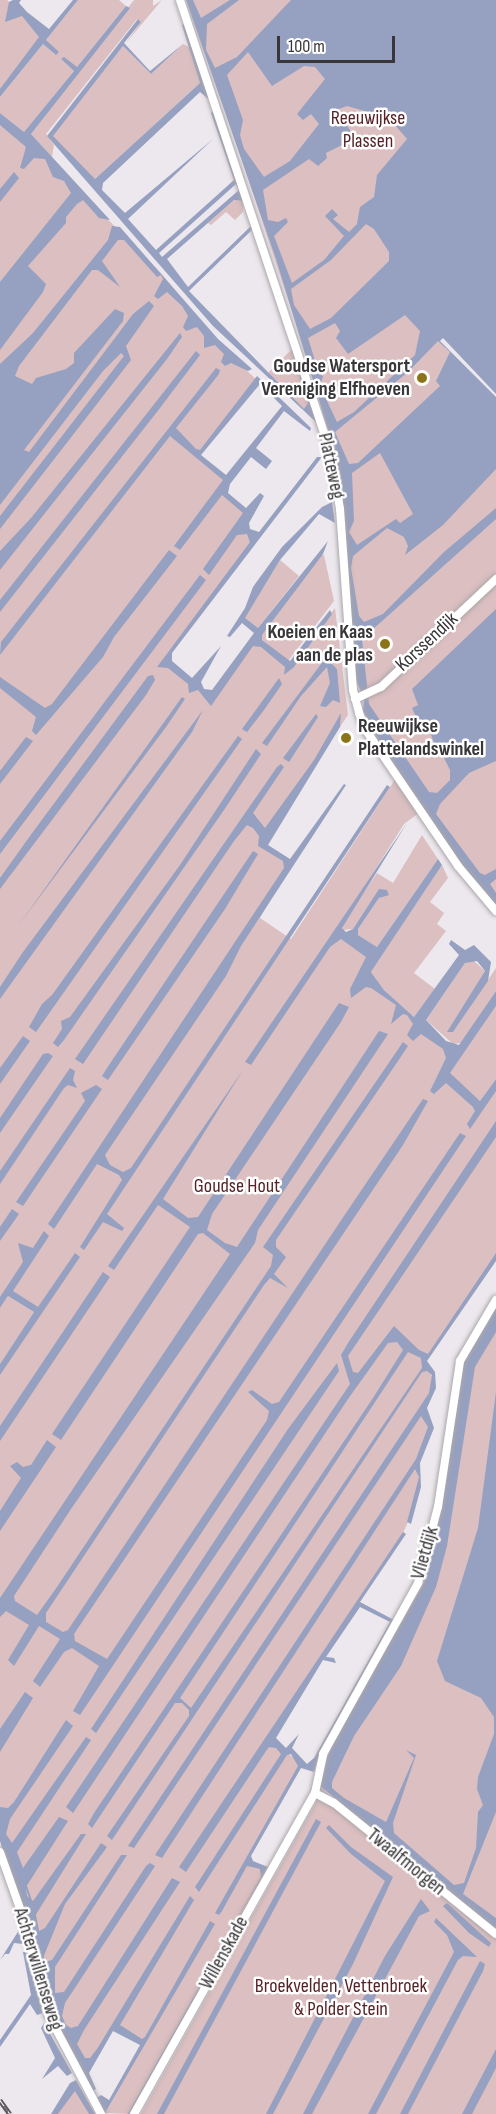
<!DOCTYPE html>
<html>
<head>
<meta charset="utf-8">
<style>
  body { margin:0 }
  #map { position:relative; width:496px; height:2114px; overflow:hidden; background:#ede8ed; font-family:"Sofia Sans Condensed",sans-serif }
  div>[style] { position:absolute }
  .green>* { inset:0; background:#dcbfc0 }
  .water>* { inset:0; background:#96a0c0 }
  .pier>* { inset:0; background:#ede8ed }
  .stream>* { height:2px; margin:-1px; padding:0 1px; transform-origin:1px; border-radius:1px; background:#96a0c0 }
  .roads { filter:drop-shadow(0 0 2px #aba7ab) drop-shadow(0 0 2px #aba7ab) }
  .street>* { height:8px; margin:-4px; padding:0 4px; transform-origin:4px; border-radius:4px; background:#fff }
  .rail>* { height:4.5px; margin-top:-2.25px; transform-origin:0; background:repeating-linear-gradient(90deg,#fff 0 7px,#5c5a5c 0 14px); box-sizing:border-box; border-block:2px solid #5c5a5c }
  .dots>* { width:16px; height:16px; translate:-50% -50%; box-sizing:border-box; border:3px solid #fff; border-radius:50% }
  span { translate:-50% -50%; white-space:nowrap; text-align:center; line-height:1.15; -webkit-text-stroke:5px #fff; paint-order:stroke }
  .park-label { font-size:20px; color:#572227 }
  .poi-label { font-size:20px; color:#383638; font-weight:700 }
  .right { translate:-100% -50%; text-align:right }
  .left { translate:0 -50%; text-align:left }
  .street-label { font-size:20px; color:#383638 }
  .scale { position:absolute; left:277px; top:36px; width:118px; height:27px; box-sizing:border-box; border:3px solid #383638; border-top:0; padding-left:8px; font-size:18px; line-height:21px; white-space:nowrap; color:#383638; -webkit-text-stroke:4px #fff; paint-order:stroke }
</style>
</head>
<body>
<div id="map">
  <div class="green">
    <div style="clip-path:polygon(0 0,7px 0,45px 33px,0 92px)"></div>
    <div style="clip-path:polygon(78px 0,119px 0,126px 6px,77px 67px,61px 59px,74px 71px,24px 132px,0 113px,0 97px,43px 44px,55px 54px,58px 52px,46px 40px)"></div>
    <div style="clip-path:polygon(134px 0,153px 0,153px 6px,162px 0,125px 44px,141px 22px,137px 19px,46px 134px,54px 145px,52px 157px,31px 134px)"></div>
    <div style="clip-path:polygon(189px 0,496px 0,496px 900px,431px 819px,368px 712px,352px 598px,342px 463px)"></div>
    <div style="clip-path:polygon(183px 44px,189px 47px,200px 83px,95px 179px,90px 179px,52px 136px,123px 46px,151px 74px)"></div>
    <div style="clip-path:polygon(0 117px,42px 153px,160px 272px,229px 354px,260px 383px,199px 457px,229px 480px,223px 489px,250px 514px,243px 525px,258px 538px,163px 659px,212px 698px,255px 639px,289px 666px,335px 608px,348px 715px,262px 842px,292px 863px,260px 918px,291px 939px,396px 778px,420px 812px,404px 824px,338px 929px,371px 958px,363px 974px,454px 1053px,445px 1075px,482px 1106px,496px 1085px,496px 1254px,425px 1360px,434px 1381px,424px 1409px,431px 1430px,417px 1465px,420px 1474px,415px 1506px,403px 1533px,270px 1740px,301px 1763px,247px 1859px,266px 1871px,130px 2114px,105px 2113px,144px 2045px,114px 2026px,86px 2068px,72px 2052px,0 1832px,0 1370px,38px 1312px,7px 1291px,0 1302px)"></div>
    <div style="clip-path:polygon(234px 200px,243px 201px,243px 212px,235px 220px,226px 212px,211px 225px,208px 223px)"></div>
    <div style="clip-path:polygon(292px 349px,305px 388px,313px 419px,268px 373px)"></div>
    <div style="clip-path:polygon(321px 555px,324px 555px,334px 601px,288px 661px,262px 640px,262px 635px)"></div>
    <div style="clip-path:polygon(280px 560px,299px 576px,258px 628px,244px 618px)"></div>
    <div style="clip-path:polygon(422px 835px,438px 859px,377px 947px,358px 935px,358px 929px,379px 898px,389px 893px,379px 890px,353px 929px,343px 930px,342px 925px,377px 873px,393px 883px)"></div>
    <div style="clip-path:polygon(442px 865px,448px 878px,430px 902px,444px 913px,437px 924px,446px 931px,414px 973px,435px 989px,414px 1017px,384px 990px,371px 972px)"></div>
    <div style="clip-path:polygon(473px 960px,485px 971px,453px 1032px,496px 968px,496px 991px,461px 1043px,453px 1044px,426px 1020px,465px 963px)"></div>
    <div style="clip-path:polygon(496px 1006px,496px 1079px,480px 1101px,449px 1074px)"></div>
    <div style="clip-path:polygon(8px 1296px,34px 1312px,0 1364px,0 1308px)"></div>
    <div style="clip-path:polygon(496px 1323px,496px 1918px,466px 1899px,327px 1786px,441px 1537px,472px 1360px)"></div>
    <div style="clip-path:polygon(318px 1782px,333px 1799px,496px 1931px,496px 2114px,141px 2114px,319px 1797px)"></div>
    <div style="clip-path:polygon(73px 2091px,76px 2091px,89px 2114px,58px 2114px)"></div>
  </div>
  <div class="water">
    <div style="clip-path:polygon(13px 0,21px 0,19px 3px,27px 12px,49px 29px,73px 0,78px 0,46px 40px,59px 52px,56px 55px,43px 44px,0 97px,0 89px,39px 37px,22px 16px,5px 22px,9px 2px)"></div>
    <div style="clip-path:polygon(evenodd,186px 0,193px 0,201px 18px,230px 0,239px 0,207px 24px,206px 50px,215px 68px,237px 57px,291px 0,496px 0,496px 469px,443px 525px,405px 555px,408px 546px,404px 537px,387px 528px,353px 556px,351px 568px,359px 616px,364px 622px,383px 614px,444px 552px,496px 508px,496px 519px,362px 639px,369px 704px,429px 792px,437px 793px,450px 780px,450px 770px,441px 752px,437px 751px,427px 724px,422px 730px,412px 708px,418px 705px,412px 689px,496px 609px,496px 761px,469px 773px,440px 804px,436px 814px,480px 873px,485px 875px,496px 869px,496px 879px,490px 884px,496px 893px,496px 906px,458px 861px,383px 750px,363px 711px,364px 699px,356px 680px,336px 456px,276px 259px,186px 0,248px 52px,272px 86px,304px 66px,315px 67px,325px 79px,297px 114px,303px 120px,311px 114px,319px 124px,290px 161px,264px 177px,244px 149px,240px 135px,243px 120px,227px 75px,248px 52px,186px 0,347px 106px,389px 118px,407px 139px,377px 175px,374px 197px,360px 207px,357px 224px,349px 232px,333px 219px,338px 215px,332px 209px,325px 216px,344px 236px,324px 260px,292px 283px,274px 236px,288px 222px,286px 218px,278px 222px,268px 220px,263px 190px,309px 159px,318px 166px,327px 158px,326px 153px,342px 145px,352px 133px,336px 110px,347px 106px,186px 0,366px 224px,374px 229px,389px 252px,389px 261px,331px 318px,310px 329px,294px 305px,291px 289px,331px 260px,366px 224px,186px 0,405px 315px,420px 331px,415px 355px,354px 412px,337px 422px,320px 386px,323px 376px,314px 372px,316px 364px,308px 338px,335px 323px,340px 331px,336px 338px,348px 354px,405px 315px,186px 0,438px 341px,450px 352px,436px 381px,440px 386px,358px 463px,349px 464px,335px 432px,408px 372px,438px 341px,186px 0,380px 453px,413px 514px,400px 523px,396px 519px,357px 545px,349px 532px,354px 521px,352px 473px,380px 453px)"></div>
    <div style="clip-path:polygon(126px 6px,130px 8px,31px 134px,110px 220px,99px 218px,83px 200px,77px 204px,66px 217px,66px 223px,28px 266px,46px 284px,43px 292px,0 350px,0 282px,71px 193px,64px 181px,53px 177px,45px 159px,34px 158px,24px 169px,20px 168px,26px 147px,0 125px,0 113px,24px 132px,74px 71px,61px 59px,64px 57px,77px 67px)"></div>
    <div style="clip-path:polygon(evenodd,138px 19px,141px 22px,124px 43px,150px 71px,183px 44px,151px 74px,123px 46px,53px 136px,95px 179px,200px 83px,182px 25px,185px 24px,212px 102px,200px 92px,103px 183px,102px 190px,125px 213px,213px 139px,128px 219px,156px 250px,234px 180px,211px 113px,214px 111px,253px 229px,189px 291px,304px 409px,308px 403px,266px 265px,269px 269px,317px 423px,213px 326px,47px 136px,138px 19px,236px 184px,239px 190px,162px 257px,159px 253px,236px 184px,138px 19px,234px 200px,243px 201px,251px 226px,188px 287px,167px 259px,234px 200px)"></div>
    <div style="clip-path:polygon(14px 172px,19px 178px,0 202px,0 189px)"></div>
    <div style="clip-path:polygon(112px 226px,120px 227px,218px 339px,252px 369px,248px 371px,231px 363px,225px 366px,221px 362px,224px 354px,215px 345px,204px 348px,204px 336px,197px 327px,186px 331px,183px 327px,188px 316px,182px 306px,167px 292px,158px 299px,154px 296px,163px 279px,161px 275px,157px 277px,124px 240px,118px 240px,102px 261px,120px 287px,98px 270px,92px 270px,19px 366px,15px 376px,32px 384px,36px 378px,66px 369px,74px 363px,74px 353px,115px 309px,124px 313px,123px 321px,24px 450px,29px 452px,133px 314px,149px 301px,154px 306px,126px 346px,131px 360px,0 529px,0 516px,124px 356px,121px 353px,103px 371px,0 505px,0 364px,33px 333px,108px 240px)"></div>
    <div style="clip-path:polygon(180px 333px,182px 337px,167px 359px,0 570px,0 551px,31px 518px)"></div>
    <div style="clip-path:polygon(196px 351px,200px 355px,160px 408px,0 612px,0 600px)"></div>
    <div style="clip-path:polygon(evenodd,216px 368px,220px 370px,219px 374px,176px 428px,196px 449px,200px 450px,257px 376px,311px 428px,310px 431px,284px 411px,256px 448px,272px 461px,266px 469px,251px 457px,230px 484px,228px 493px,246px 508px,260px 493px,264px 496px,249px 523px,250px 529px,259px 532px,317px 457px,322px 457px,172px 653px,172px 661px,192px 678px,221px 646px,201px 682px,204px 689px,212px 690px,254px 633px,242px 623px,230px 637px,227px 636px,245px 608px,253px 587px,282px 547px,322px 507px,332px 502px,335px 523px,319px 514px,280px 560px,245px 618px,258px 628px,328px 541px,323px 554px,262px 635px,262px 640px,290px 661px,330px 610px,332px 614px,294px 667px,284px 675px,285px 667px,261px 647px,253px 646px,211px 706px,198px 690px,189px 693px,188px 684px,168px 668px,157px 667px,250px 542px,247px 534px,237px 535px,209px 575px,203px 569px,243px 513px,222px 495px,180px 550px,174px 546px,223px 480px,170px 436px,0 655px,1px 642px,216px 368px,260px 384px,282px 406px,226px 475px,201px 455px,260px 384px)"></div>
    <div style="clip-path:polygon(169px 550px,177px 556px,114px 637px,103px 657px,36px 735px,32px 731px,36px 717px,0 688px,0 677px,45px 708px,52px 704px)"></div>
    <div style="clip-path:polygon(200px 575px,206px 580px,0 854px,0 841px)"></div>
    <div style="clip-path:polygon(333px 648px,329px 661px,337px 669px,340px 703px,333px 700px,326px 707px,320px 706px,330px 683px,327px 667px,301px 696px,267px 746px,262px 743px)"></div>
    <div style="clip-path:polygon(153px 675px,155px 680px,146px 695px,0 889px,0 878px,30px 836px,148px 676px)"></div>
    <div style="clip-path:polygon(279px 678px,282px 684px,264px 710px,247px 732px,242px 729px)"></div>
    <div style="clip-path:polygon(182px 697px,185px 699px,166px 727px,18px 926px)"></div>
    <div style="clip-path:polygon(203px 710px,192px 732px,0 999px,0 987px,23px 952px)"></div>
    <div style="clip-path:polygon(341px 713px,340px 727px,268px 845px,290px 859px,344px 784px,346px 785px,241px 946px,226px 976px,105px 1155px,110px 1165px,123px 1172px,131px 1168px,387px 785px,390px 787px,107px 1214px,124px 1228px,122px 1231px,103px 1222px,84px 1250px,80px 1247px,122px 1180px,119px 1175px,97px 1164px,54px 1229px,48px 1224px,284px 868px,283px 861px,258px 846px,259px 836px,253px 828px,247px 825px,234px 841px,83px 1064px,75px 1059px,277px 767px,281px 764px,284px 767px,253px 813px,265px 828px,314px 760px)"></div>
    <div style="clip-path:polygon(316px 714px,318px 717px,289px 762px,283px 758px)"></div>
    <div style="clip-path:polygon(238px 736px,242px 739px,36px 1032px,29px 1027px,42px 1004px,52px 995px)"></div>
    <div style="clip-path:polygon(26px 737px,33px 741px,0 784px,0 771px)"></div>
    <div style="clip-path:polygon(256px 749px,261px 754px,224px 810px,64px 1040px,58px 1047px,53px 1043px,62px 1029px,61px 1021px,70px 1017px,180px 865px)"></div>
    <div style="clip-path:polygon(407px 823px,342px 928px,346px 932px,353px 929px,379px 889px,387px 890px,389px 895px,379px 898px,358px 929px,358px 935px,377px 947px,438px 859px,442px 865px,371px 972px,384px 990px,414px 1017px,459px 955px,449px 944px,451px 940px,465px 950px,474px 945px,491px 962px,488px 981px,453px 1032px,447px 1032px,485px 971px,477px 961px,465px 963px,426px 1020px,446px 1041px,459px 1045px,496px 991px,496px 1006px,450px 1073px,480px 1101px,496px 1079px,496px 1091px,470px 1129px,467px 1124px,475px 1111px,473px 1107px,446px 1083px,434px 1094px,430px 1091px,446px 1058px,443px 1049px,421px 1034px,413px 1041px,407px 1035px,413px 1024px,407px 1015px,403px 1014px,391px 1024px,396px 1005px,371px 988px,366px 987px,351px 998px,350px 989px,366px 957px,341px 939px,330px 947px,251px 1065px,245px 1062px)"></div>
    <div style="clip-path:polygon(253px 851px,258px 854px,225px 909px,108px 1080px,102px 1076px,107px 1068px)"></div>
    <div style="clip-path:polygon(339px 1003px,349px 1007px,341px 1022px,212px 1214px,207px 1230px,225px 1243px,237px 1247px,379px 1031px,388px 1034px,258px 1230px,255px 1243px,71px 1509px,14px 1596px,15px 1601px,37px 1615px,57px 1587px,271px 1266px,273px 1255px,263px 1247px,403px 1042px,408px 1046px,398px 1061px,276px 1240px,276px 1247px,286px 1257px,274px 1274px,288px 1288px,270px 1278px,264px 1285px,46px 1613px,46px 1622px,63px 1632px,68px 1630px,348px 1210px,423px 1099px,428px 1101px,403px 1145px,74px 1634px,75px 1641px,107px 1659px,267px 1420px,269px 1411px,248px 1392px,252px 1390px,272px 1404px,279px 1402px,460px 1133px,466px 1136px,80px 1715px,73px 1711px,99px 1666px,72px 1648px,64px 1652px,40px 1687px,33px 1681px,60px 1639px,39px 1626px,14px 1666px,8px 1660px,29px 1625px,6px 1611px,0 1617px,0 1598px,230px 1254px,203px 1233px,198px 1234px,61px 1440px,52px 1434px,190px 1227px,158px 1205px,114px 1270px,108px 1266px,243px 1070px,163px 1199px,188px 1218px,198px 1217px)"></div>
    <div style="clip-path:polygon(23px 1036px,30px 1041px,0 1084px,0 1068px)"></div>
    <div style="clip-path:polygon(48px 1053px,53px 1056px,0 1133px,0 1118px,43px 1054px)"></div>
    <div style="clip-path:polygon(70px 1068px,75px 1071px,73px 1080px,77px 1088px,68px 1085px,64px 1088px,0 1184px,0 1171px)"></div>
    <div style="clip-path:polygon(96px 1085px,102px 1089px,23px 1206px,16px 1202px,85px 1101px,81px 1093px)"></div>
    <div style="clip-path:polygon(evenodd,496px 1121px,496px 1137px,348px 1356px,353px 1372px,358px 1373px,394px 1326px,419px 1350px,428px 1354px,496px 1253px,496px 1261px,427px 1361px,435px 1372px,436px 1388px,427px 1408px,434px 1428px,420px 1463px,421px 1487px,411px 1524px,407px 1522px,419px 1477px,415px 1469px,162px 1858px,155px 1855px,416px 1459px,428px 1427px,421px 1416px,134px 1848px,128px 1846px,429px 1393px,432px 1375px,427px 1371px,422px 1372px,112px 1840px,107px 1836px,189px 1716px,189px 1710px,182px 1703px,175px 1703px,92px 1828px,88px 1824px,94px 1813px,373px 1398px,403px 1350px,397px 1342px,388px 1343px,348px 1399px,73px 1813px,66px 1807px,350px 1384px,341px 1355px,348px 1343px,496px 1121px,408px 1352px,421px 1358px,422px 1368px,191px 1708px,180px 1698px,408px 1352px)"></div>
    <div style="clip-path:polygon(12px 1209px,19px 1214px,0 1241px,0 1227px)"></div>
    <div style="clip-path:polygon(44px 1231px,49px 1236px,13px 1291px,38px 1307px,75px 1253px,80px 1257px,0 1375px,0 1364px,34px 1312px,8px 1296px,0 1308px,0 1297px,23px 1262px,18px 1243px,33px 1248px)"></div>
    <div style="clip-path:polygon(103px 1272px,110px 1277px,0 1441px,0 1426px)"></div>
    <div style="clip-path:polygon(496px 1305px,496px 1332px,475px 1367px,447px 1546px,436px 1587px,401px 1666px,354px 1736px,332px 1782px,332px 1788px,344px 1798px,386px 1822px,414px 1758px,406px 1750px,416px 1755px,393px 1823px,394px 1833px,454px 1885px,464px 1883px,476px 1848px,478px 1812px,483px 1805px,477px 1789px,478px 1777px,494px 1734px,494px 1717px,481px 1698px,445px 1681px,437px 1661px,478px 1528px,496px 1392px,496px 1812px,463px 1894px,496px 1918px,496px 1931px,320px 1786px,324px 1764px,339px 1731px,424px 1583px,444px 1491px,463px 1362px)"></div>
    <div style="clip-path:polygon(337px 1363px,339px 1371px,96px 1733px,91px 1729px,288px 1429px)"></div>
    <div style="clip-path:polygon(47px 1440px,56px 1447px,0 1531px,0 1511px,21px 1478px,10px 1466px,17px 1462px,23px 1467px,31px 1465px)"></div>
    <div style="clip-path:polygon(evenodd,403px 1532px,406px 1534px,360px 1602px,394px 1620px,320px 1751px,314px 1772px,301px 1768px,251px 1856px,253px 1861px,268px 1867px,233px 1925px,261px 1877px,260px 1869px,247px 1866px,222px 1911px,219px 1915px,215px 1913px,298px 1766px,291px 1754px,287px 1755px,199px 1892px,195px 1887px,281px 1754px,276px 1748px,269px 1747px,266px 1751px,186px 1872px,179px 1867px,403px 1532px,360px 1607px,390px 1622px,314px 1758px,307px 1764px,292px 1748px,299px 1734px,286px 1748px,276px 1738px,323px 1660px,336px 1663px,334px 1658px,326px 1657px,360px 1607px)"></div>
    <div style="clip-path:polygon(25px 1692px,33px 1698px,0 1752px,0 1729px)"></div>
    <div style="clip-path:polygon(66px 1720px,73px 1726px,10px 1819px,6px 1834px,12px 1843px,86px 1737px,91px 1740px,17px 1852px,23px 1868px,59px 1817px,68px 1821px,26px 1887px,27px 1896px,33px 1901px,81px 1834px,86px 1834px,35px 1916px,37px 1932px,45px 1928px,101px 1843px,107px 1847px,65px 1904px,41px 1963px,52px 1960px,121px 1855px,127px 1855px,55px 1967px,55px 1993px,64px 1992px,146px 1866px,150px 1863px,155px 1866px,65px 2003px,62px 2016px,66px 2025px,71px 2028px,78px 2026px,172px 1878px,180px 1882px,84px 2030px,77px 2044px,85px 2058px,90px 2058px,97px 2049px,190px 1896px,194px 1900px,120px 2025px,142px 2039px,145px 2037px,210px 1921px,215px 1924px,105px 2113px,97px 2098px,101px 2095px,109px 2100px,140px 2045px,113px 2031px,89px 2073px,96px 2089px,93px 2091px,52px 2016px,0 1841px,0 1807px,8px 1808px,14px 1802px)"></div>
    <div style="clip-path:polygon(316px 1819px,321px 1822px,164px 2114px,157px 2114px)"></div>
    <div style="clip-path:polygon(329px 1825px,351px 1847px,393px 1877px,353px 1964px,273px 2114px,266px 2114px,385px 1881px,351px 1854px,326px 1828px)"></div>
    <div style="clip-path:polygon(421px 1899px,430px 1911px,419px 1916px,312px 2114px,303px 2114px,385px 1956px)"></div>
    <div style="clip-path:polygon(447px 1903px,491px 1943px,489px 1947px,469px 1933px,443px 1906px)"></div>
    <div style="clip-path:polygon(436px 1918px,477px 1957px,463px 1956px,458px 1960px,376px 2114px,368px 2114px,454px 1952px,447px 1935px,434px 1922px)"></div>
    <div style="clip-path:polygon(21px 1927px,23px 1944px,14px 1943px,9px 1954px,5px 1954px,0 1960px)"></div>
    <div style="clip-path:polygon(23px 1952px,26px 1952px,43px 2013px,37px 2015px,30px 2004px,0 2047px,0 2040px,31px 1995px)"></div>
    <div style="clip-path:polygon(480px 1961px,485px 1964px,483px 1971px,408px 2114px,400px 2114px)"></div>
    <div style="clip-path:polygon(44px 2023px,72px 2073px,67px 2076px,58px 2066px,42px 2079px,55px 2058px,41px 2028px)"></div>
    <div style="clip-path:polygon(496px 2049px,496px 2068px,472px 2114px,462px 2114px)"></div>
    <div style="clip-path:polygon(76px 2080px,95px 2114px,89px 2114px,75px 2091px,58px 2114px,51px 2114px,70px 2083px)"></div>
  </div>
  <div class="pier">
    <div style="clip-path:polygon(443px 338px,496px 394px,496px 397px,440px 341px)"></div>
  </div>
  <div class="stream">
    <div style="left:26px;top:1886px;width:18px;rotate:71deg"></div>
    <div style="left:35px;top:1915px;width:21px;rotate:79deg"></div>
    <div style="left:42px;top:1953px;width:15px;rotate:79deg"></div>
    <div style="left:129px;top:2114px;width:208px;rotate:-60.6deg"></div>
  </div>
  <div class="roads">
    <div class="street">
      <div style="left:180px;top:0;width:483px;rotate:71.6deg"></div>
      <div style="left:332px;top:458px;width:52px;rotate:81.1deg"></div>
      <div style="left:340px;top:509px;width:181px;rotate:85.9deg"></div>
      <div style="left:353px;top:690px;width:24px;rotate:75deg"></div>
      <div style="left:359px;top:713px;width:17px;rotate:69deg"></div>
      <div style="left:365px;top:729px;width:166px;rotate:55.8deg"></div>
      <div style="left:458px;top:866px;width:59px;rotate:49.8deg"></div>
      <div style="left:355px;top:699px;width:29px;rotate:-25deg"></div>
      <div style="left:381px;top:687px;width:158px;rotate:-43.2deg"></div>
      <div style="left:315px;top:1793px;width:40px;rotate:-78deg"></div>
      <div style="left:323px;top:1754px;width:196px;rotate:-60.9deg"></div>
      <div style="left:418px;top:1583px;width:79px;rotate:-75.3deg"></div>
      <div style="left:438px;top:1507px;width:148px;rotate:-81.4deg"></div>
      <div style="left:460px;top:1361px;width:71px;rotate:-59.5deg"></div>
      <div style="left:315px;top:1793px;width:21px;rotate:28deg"></div>
      <div style="left:334px;top:1803px;width:208px;rotate:39deg"></div>
      <div style="left:0;top:1852px;width:69px;rotate:70.5deg"></div>
      <div style="left:23px;top:1917px;width:102px;rotate:75.3deg"></div>
      <div style="left:49px;top:2016px;width:111px;rotate:62deg"></div>
      <div style="left:134px;top:2114px;width:369px;rotate:-60.6deg"></div>
    </div>
  </div>
  <div class="rail">
    <div style="left:0;top:2100px;width:17px;rotate:54deg"></div>
  </div>
  <div class="dots">
    <div style="left:422px;top:378px;background:#8c7518"></div>
    <div style="left:385px;top:644px;background:#8c7518"></div>
    <div style="left:346px;top:738px;background:#8c7518"></div>
  </div>
  <div class="park-label">
    <span style="left:368px;top:130px">Reeuwijkse<br>Plassen</span>
    <span style="left:237px;top:1186px">Goudse Hout</span>
    <span style="left:341px;top:1998px">Broekvelden, Vettenbroek<br>&amp; Polder Stein</span>
  </div>
  <div class="poi-label">
    <span class="right" style="left:410px;top:378px">Goudse Watersport<br>Vereniging Elfhoeven</span>
    <span class="right" style="left:373px;top:644px">Koeien en Kaas<br>aan de plas</span>
    <span class="left" style="left:358px;top:738px">Reeuwijkse<br>Plattelandswinkel</span>
  </div>
  <div class="street-label">
    <span style="left:331px;top:466px;rotate:78deg">Platteweg</span>
    <span style="left:427px;top:642px;rotate:-43deg">Korssendijk</span>
    <span style="left:425px;top:1553px;rotate:-74deg">Vlietdijk</span>
    <span style="left:406px;top:1862px;rotate:39deg">Twaalfmorgen</span>
    <span style="left:224px;top:1953px;rotate:-61deg">Willenskade</span>
    <span style="left:38px;top:1969px;rotate:73deg">Achterwillenseweg</span>
  </div>
  <div class="scale">100 m</div>
</div>
</body>
</html>
